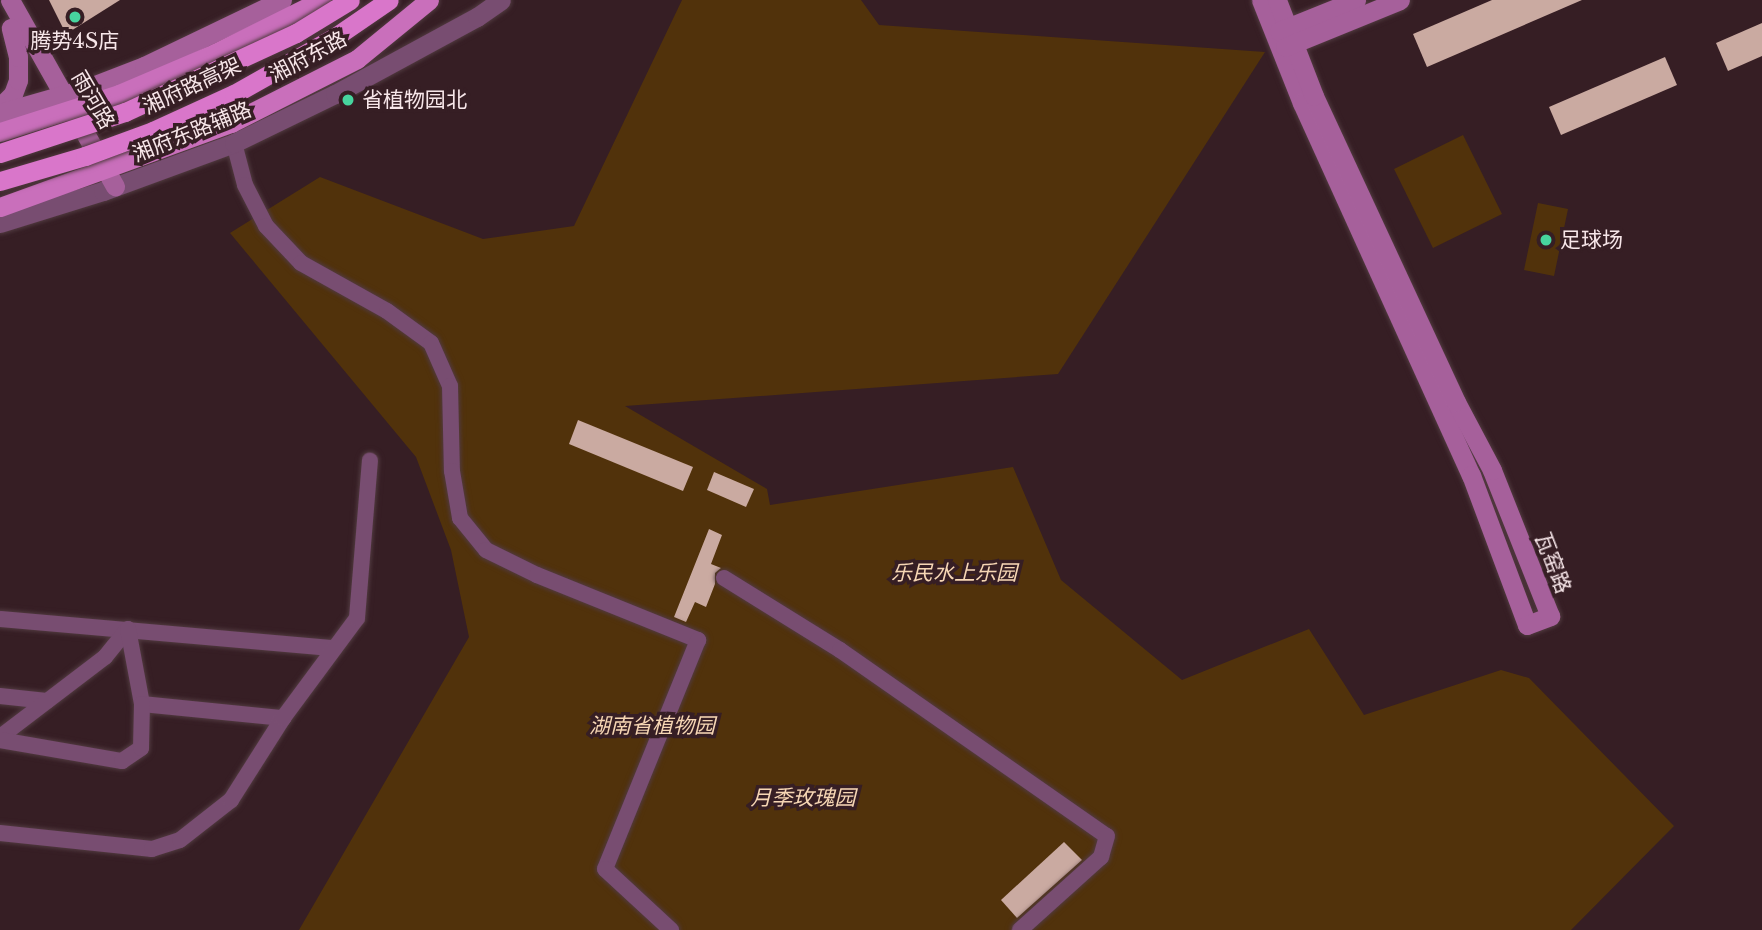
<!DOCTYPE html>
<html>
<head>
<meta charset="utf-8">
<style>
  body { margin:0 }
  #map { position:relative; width:1762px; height:930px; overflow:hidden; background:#361e24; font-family:"Libre Baskerville","Noto Sans SC",serif }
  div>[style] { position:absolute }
  .green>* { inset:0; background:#51320b }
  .building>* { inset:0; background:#caaaa1 }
  .roads { filter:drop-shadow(0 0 2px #513a40) drop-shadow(0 0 2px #513a40) }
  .minor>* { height:16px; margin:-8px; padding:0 8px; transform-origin:8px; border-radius:8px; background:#784d71 }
  .tertiary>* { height:19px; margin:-9.5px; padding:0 9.5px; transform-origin:9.5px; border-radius:9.5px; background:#784d71 }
  .secondary>* { height:19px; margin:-9.5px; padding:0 9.5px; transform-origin:9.5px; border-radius:9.5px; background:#a6609b }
  .primary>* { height:19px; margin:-9.5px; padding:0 9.5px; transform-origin:9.5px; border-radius:9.5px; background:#c96fbb }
  .bridges { filter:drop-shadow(0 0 2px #513a40) drop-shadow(0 0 2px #513a40) }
  .trunk-bridge>* { height:19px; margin:-9.5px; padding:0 9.5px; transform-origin:9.5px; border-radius:9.5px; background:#d976ca }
  .dots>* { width:19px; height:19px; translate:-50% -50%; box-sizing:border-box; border:4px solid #361e24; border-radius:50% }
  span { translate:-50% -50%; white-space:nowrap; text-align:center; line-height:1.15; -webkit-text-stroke:7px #361e24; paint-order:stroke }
  .poi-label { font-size:21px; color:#f7e6e9 }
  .left { translate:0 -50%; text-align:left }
  .street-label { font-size:21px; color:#f7e6e9 }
  .park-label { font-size:21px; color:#f6d6b4; font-style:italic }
</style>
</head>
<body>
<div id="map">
  <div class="green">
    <div style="clip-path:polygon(682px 0,861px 0,879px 25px,1265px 52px,1058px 374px,625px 406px,767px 489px,770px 505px,1013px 467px,1061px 580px,1182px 680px,1309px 629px,1364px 715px,1501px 670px,1529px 678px,1674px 826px,1571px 930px,299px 930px,469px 637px,451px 550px,416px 457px,230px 233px,320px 177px,483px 239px,574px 226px)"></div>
    <div style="clip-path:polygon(1463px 135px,1502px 214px,1433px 248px,1394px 169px)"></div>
    <div style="clip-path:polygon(1538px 203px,1568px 209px,1554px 276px,1524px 270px)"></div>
  </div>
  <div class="building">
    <div style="clip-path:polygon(49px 0,120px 0,66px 34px)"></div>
    <div style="clip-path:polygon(1492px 0,1582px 0,1427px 67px,1413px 34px)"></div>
    <div style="clip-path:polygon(1762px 23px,1762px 56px,1728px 71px,1716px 43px)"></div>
    <div style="clip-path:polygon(1665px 57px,1677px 85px,1561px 135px,1549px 107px)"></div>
    <div style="clip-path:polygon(578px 420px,693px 467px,683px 491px,569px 444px)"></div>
    <div style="clip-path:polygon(714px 472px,754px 489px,746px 507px,707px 490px)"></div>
    <div style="clip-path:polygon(709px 529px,722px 535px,711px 564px,721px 568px,715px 573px,715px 584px,706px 607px,695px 602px,686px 622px,674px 617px)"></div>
    <div style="clip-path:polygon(1064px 842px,1082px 860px,1017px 918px,1001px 900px)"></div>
  </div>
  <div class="roads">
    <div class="minor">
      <div style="left:234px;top:143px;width:43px;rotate:75.3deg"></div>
      <div style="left:245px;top:185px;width:46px;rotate:62.9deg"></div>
      <div style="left:266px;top:226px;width:51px;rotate:46.6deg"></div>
      <div style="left:301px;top:263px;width:98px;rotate:29.2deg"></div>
      <div style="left:387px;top:311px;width:54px;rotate:36deg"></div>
      <div style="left:431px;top:343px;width:47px;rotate:66.2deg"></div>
      <div style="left:450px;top:386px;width:85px;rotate:88.7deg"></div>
      <div style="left:452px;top:471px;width:48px;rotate:80.3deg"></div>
      <div style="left:460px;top:518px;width:41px;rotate:50.9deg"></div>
      <div style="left:486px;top:550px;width:57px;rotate:26.1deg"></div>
      <div style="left:537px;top:575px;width:174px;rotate:22deg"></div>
      <div style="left:698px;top:640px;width:247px;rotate:112.1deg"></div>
      <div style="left:605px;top:869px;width:90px;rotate:42.7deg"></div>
      <div style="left:724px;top:578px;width:137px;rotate:31.8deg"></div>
      <div style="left:840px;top:650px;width:325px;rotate:34.9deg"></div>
      <div style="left:1107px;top:836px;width:22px;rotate:106deg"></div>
      <div style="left:1101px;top:857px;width:109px;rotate:138deg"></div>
      <div style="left:0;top:619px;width:333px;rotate:5deg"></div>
      <div style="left:0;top:696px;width:47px;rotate:6.1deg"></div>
      <div style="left:0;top:737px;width:132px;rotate:-37.3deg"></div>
      <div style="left:105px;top:657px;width:36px;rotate:-51deg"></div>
      <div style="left:128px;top:629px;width:76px;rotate:79.4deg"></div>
      <div style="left:142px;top:704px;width:142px;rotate:5.7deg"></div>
      <div style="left:0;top:740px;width:124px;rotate:9.8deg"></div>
      <div style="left:122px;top:761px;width:23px;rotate:-34deg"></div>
      <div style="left:141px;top:748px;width:44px;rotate:-88.7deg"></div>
      <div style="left:0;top:833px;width:153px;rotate:6deg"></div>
      <div style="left:152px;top:849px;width:29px;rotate:-18deg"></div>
      <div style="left:180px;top:840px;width:65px;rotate:-38.1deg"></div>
      <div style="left:231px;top:800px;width:97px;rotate:-57.6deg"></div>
      <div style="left:283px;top:718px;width:124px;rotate:-53.5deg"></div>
      <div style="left:357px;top:618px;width:158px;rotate:-85.3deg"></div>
    </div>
    <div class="tertiary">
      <div style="left:0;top:223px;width:108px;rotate:-17.3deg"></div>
      <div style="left:103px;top:191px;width:140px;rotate:-20.1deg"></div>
      <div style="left:234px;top:143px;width:112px;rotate:-25.9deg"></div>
      <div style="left:335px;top:94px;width:162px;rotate:-28.5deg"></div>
      <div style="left:477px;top:17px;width:29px;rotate:-35deg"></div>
    </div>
    <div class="secondary">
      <div style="left:10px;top:0;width:214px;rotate:60.6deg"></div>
      <div style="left:1261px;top:0;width:111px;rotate:68.3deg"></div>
      <div style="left:1302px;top:103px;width:409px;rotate:65.6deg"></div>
      <div style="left:1471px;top:475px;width:160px;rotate:69.5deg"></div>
      <div style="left:1527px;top:625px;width:25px;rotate:-21deg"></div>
      <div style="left:1550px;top:616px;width:157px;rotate:-111.7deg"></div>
      <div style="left:1492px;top:470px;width:77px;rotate:-117.9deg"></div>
      <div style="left:1456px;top:402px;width:337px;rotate:-114.9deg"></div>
      <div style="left:1314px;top:96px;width:103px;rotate:-111.1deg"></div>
      <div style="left:1279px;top:31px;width:83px;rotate:-21.9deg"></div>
      <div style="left:1285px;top:47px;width:124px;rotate:-22.2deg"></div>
      <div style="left:0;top:107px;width:18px;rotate:-45deg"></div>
      <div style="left:13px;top:94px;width:15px;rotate:-70deg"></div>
      <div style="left:18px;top:80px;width:23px;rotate:-90deg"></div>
      <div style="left:18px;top:57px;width:30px;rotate:-104deg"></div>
      <div style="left:0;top:113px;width:91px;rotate:-16deg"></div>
      <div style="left:87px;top:88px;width:61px;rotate:-21.1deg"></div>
      <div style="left:144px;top:66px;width:153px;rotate:-25.6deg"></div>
    </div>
    <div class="primary">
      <div style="left:0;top:132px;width:125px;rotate:-17.7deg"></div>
      <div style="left:119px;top:94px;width:104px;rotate:-23.1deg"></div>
      <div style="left:215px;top:53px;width:119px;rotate:-26.4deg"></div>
      <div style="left:0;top:207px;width:246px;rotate:-20deg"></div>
      <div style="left:231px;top:123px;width:141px;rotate:-26.9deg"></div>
      <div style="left:357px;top:59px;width:93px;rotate:-39.3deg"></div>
    </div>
  </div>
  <div class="bridges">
    <div class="trunk-bridge">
      <div style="left:0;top:153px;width:132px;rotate:-18.2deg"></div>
      <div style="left:125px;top:112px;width:188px;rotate:-24.8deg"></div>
      <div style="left:296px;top:33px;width:63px;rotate:-31.4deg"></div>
      <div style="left:0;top:181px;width:89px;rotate:-16.4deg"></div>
      <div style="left:85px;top:156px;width:72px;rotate:-20.2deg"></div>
      <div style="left:153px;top:131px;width:89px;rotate:-24.6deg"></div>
      <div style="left:234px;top:94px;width:116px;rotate:-29.4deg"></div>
      <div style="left:335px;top:37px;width:65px;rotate:-34.4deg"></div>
    </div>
  </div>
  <div class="dots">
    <div style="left:75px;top:17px;background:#47d49e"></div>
    <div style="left:348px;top:100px;background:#47d49e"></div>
    <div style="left:1546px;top:240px;background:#47d49e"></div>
  </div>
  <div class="poi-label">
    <span style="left:75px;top:41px">腾势4S店</span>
    <span class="left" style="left:362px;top:100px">省植物园北</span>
    <span class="left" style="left:1560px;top:240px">足球场</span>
  </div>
  <div class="street-label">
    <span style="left:308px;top:57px;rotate:-28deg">湘府东路</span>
    <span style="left:192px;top:86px;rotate:-25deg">湘府路高架</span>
    <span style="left:93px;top:100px;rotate:60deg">雨河路</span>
    <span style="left:192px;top:132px;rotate:-22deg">湘府东路辅路</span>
    <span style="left:1553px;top:563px;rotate:69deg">瓦窑路</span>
  </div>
  <div class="park-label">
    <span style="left:954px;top:573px">乐民水上乐园</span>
    <span style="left:652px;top:726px">湖南省植物园</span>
    <span style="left:803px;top:798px">月季玫瑰园</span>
  </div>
</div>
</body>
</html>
